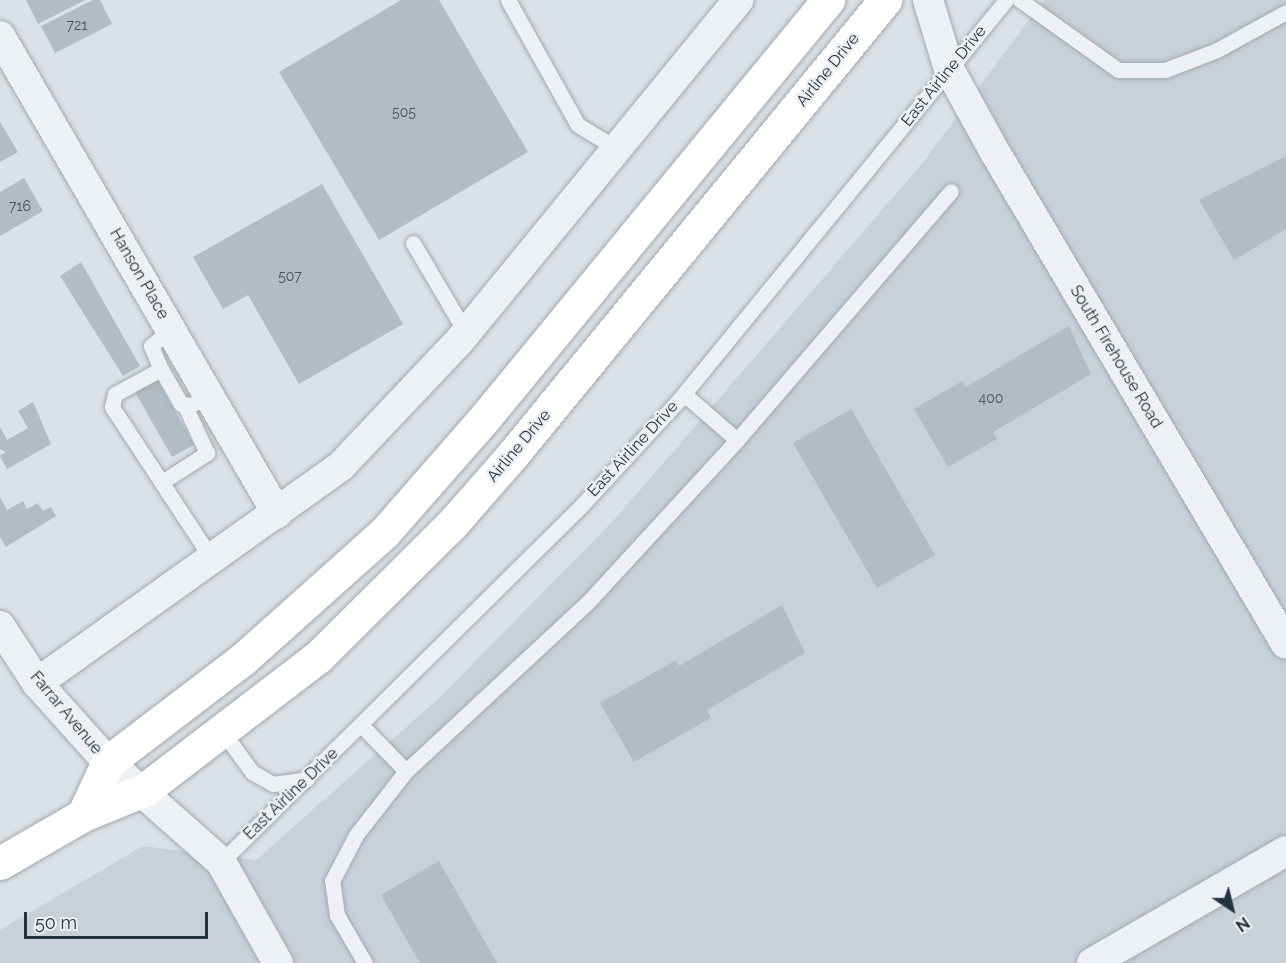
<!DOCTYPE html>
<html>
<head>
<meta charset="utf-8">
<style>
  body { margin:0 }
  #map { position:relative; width:1286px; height:963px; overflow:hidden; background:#dbe2e7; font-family:Raleway,sans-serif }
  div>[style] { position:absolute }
  .built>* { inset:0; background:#c8d1d9 }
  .building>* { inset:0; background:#b1bcc4 }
  .roads { filter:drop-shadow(0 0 2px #a0aab1) drop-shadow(0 0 2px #a0aab1) }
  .lane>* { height:15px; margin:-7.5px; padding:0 7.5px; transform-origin:7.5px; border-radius:7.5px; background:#edf1f5 }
  .street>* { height:30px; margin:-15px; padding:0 15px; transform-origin:15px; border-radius:15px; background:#edf1f5 }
  .highway>* { height:33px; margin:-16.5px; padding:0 16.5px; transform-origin:16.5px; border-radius:16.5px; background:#fff }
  span { translate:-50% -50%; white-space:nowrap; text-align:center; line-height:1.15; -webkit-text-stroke:4.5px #eaf0f4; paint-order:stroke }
  .number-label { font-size:14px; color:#47545f }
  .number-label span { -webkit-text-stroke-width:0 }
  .street-label { font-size:16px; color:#24323d }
  .north { position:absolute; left:1202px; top:879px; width:60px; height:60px; -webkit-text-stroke:4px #eaf0f4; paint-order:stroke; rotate:145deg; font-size:16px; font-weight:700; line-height:24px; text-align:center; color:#24323d }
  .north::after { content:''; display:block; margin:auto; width:21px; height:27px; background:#24323d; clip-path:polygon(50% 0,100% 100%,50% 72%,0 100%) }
  .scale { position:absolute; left:24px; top:912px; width:184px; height:27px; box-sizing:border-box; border:3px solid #24323d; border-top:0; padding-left:8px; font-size:18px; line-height:21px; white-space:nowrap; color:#24323d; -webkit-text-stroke:4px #eaf0f4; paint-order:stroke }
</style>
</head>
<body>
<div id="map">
  <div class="built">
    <div style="clip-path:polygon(1044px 0,1286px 0,1286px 963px,0 963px,0 930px,143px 846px,256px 860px,440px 697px,614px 520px,920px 166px)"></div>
  </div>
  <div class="building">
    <div style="clip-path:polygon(26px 0,85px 0,38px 24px)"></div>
    <div style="clip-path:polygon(93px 0,100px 0,112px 24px,55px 53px,41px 26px)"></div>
    <div style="clip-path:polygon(401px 0,439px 0,528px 152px,379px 240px,279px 72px)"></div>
    <div style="clip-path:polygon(0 122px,18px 152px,0 162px)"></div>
    <div style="clip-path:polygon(1286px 156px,1286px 229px,1234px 260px,1199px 200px)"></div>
    <div style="clip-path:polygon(24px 178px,43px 211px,0 236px,0 192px)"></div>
    <div style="clip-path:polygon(322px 184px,403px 324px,299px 384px,248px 295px,223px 309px,193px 257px)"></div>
    <div style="clip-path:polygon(81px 262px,140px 366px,123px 376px,60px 276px)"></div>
    <div style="clip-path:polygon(1069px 326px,1091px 374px,993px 432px,997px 439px,948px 467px,914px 409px,962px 381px,966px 387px)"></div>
    <div style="clip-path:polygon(157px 379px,194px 445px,172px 457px,135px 392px)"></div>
    <div style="clip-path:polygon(33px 402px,51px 444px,7px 469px,0 456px,6px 452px,0 449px,0 427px,7px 440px,28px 428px,18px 411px)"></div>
    <div style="clip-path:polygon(851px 409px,935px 555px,877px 588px,793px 443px)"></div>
    <div style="clip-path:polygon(0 497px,7px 510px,23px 501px,27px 509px,38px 503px,43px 511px,51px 507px,56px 516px,6px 547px,0 537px)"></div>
    <div style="clip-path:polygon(782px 605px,805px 653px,707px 710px,711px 718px,634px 762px,600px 703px,676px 660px,679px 666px)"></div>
    <div style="clip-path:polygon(439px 861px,497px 963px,420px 963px,381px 895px)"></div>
  </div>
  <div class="roads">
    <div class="lane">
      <div style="left:508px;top:0;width:143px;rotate:60.8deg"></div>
      <div style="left:578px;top:125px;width:44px;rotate:31.2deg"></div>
      <div style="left:1020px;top:0;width:120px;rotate:35.5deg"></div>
      <div style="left:1118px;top:70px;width:47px"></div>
      <div style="left:1165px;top:70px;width:56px;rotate:-21deg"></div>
      <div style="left:1217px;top:50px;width:79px;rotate:-28.8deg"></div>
      <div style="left:413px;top:243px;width:104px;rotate:59.5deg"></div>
      <div style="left:171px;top:329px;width:26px;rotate:140deg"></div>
      <div style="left:151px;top:346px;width:25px;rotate:67deg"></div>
      <div style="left:161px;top:369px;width:40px;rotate:60.3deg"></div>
      <div style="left:181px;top:404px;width:10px;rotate:6deg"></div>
      <div style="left:191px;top:405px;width:21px;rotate:-29deg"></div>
      <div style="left:161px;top:369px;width:52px;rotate:151.5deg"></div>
      <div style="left:115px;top:394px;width:13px;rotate:103deg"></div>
      <div style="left:112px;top:407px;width:182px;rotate:56.7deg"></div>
      <div style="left:737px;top:440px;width:328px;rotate:-49.3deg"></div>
      <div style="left:162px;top:482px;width:54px;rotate:-32.8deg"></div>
      <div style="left:207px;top:453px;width:52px;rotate:-115.1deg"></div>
      <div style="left:361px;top:725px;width:64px;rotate:45.6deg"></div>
      <div style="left:406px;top:771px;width:248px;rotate:-42.9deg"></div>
      <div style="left:588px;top:602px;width:220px;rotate:-47.4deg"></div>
      <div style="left:737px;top:440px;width:70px;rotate:-139deg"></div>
      <div style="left:222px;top:731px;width:51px;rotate:53.8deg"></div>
      <div style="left:252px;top:772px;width:24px;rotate:30deg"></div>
      <div style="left:273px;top:784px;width:34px;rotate:-8deg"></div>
      <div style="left:221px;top:862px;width:506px;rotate:-44.68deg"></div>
      <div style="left:581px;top:506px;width:143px;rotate:-47.3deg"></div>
      <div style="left:678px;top:401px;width:518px;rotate:-50.72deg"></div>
      <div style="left:365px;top:963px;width:56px;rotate:-120.3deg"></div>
      <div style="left:337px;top:915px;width:34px;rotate:-98deg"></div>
      <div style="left:332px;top:881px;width:52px;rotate:-62.4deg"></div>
      <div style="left:356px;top:835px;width:81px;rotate:-52deg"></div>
    </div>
    <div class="street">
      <div style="left:928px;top:0;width:72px;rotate:73.1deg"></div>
      <div style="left:949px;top:69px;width:97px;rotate:61.1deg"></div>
      <div style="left:996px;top:154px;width:569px;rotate:59.38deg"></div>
      <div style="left:0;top:36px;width:552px;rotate:59.86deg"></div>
      <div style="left:0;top:626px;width:68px;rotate:57deg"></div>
      <div style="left:37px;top:683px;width:106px;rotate:48.1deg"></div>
      <div style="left:108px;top:762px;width:151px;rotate:41.5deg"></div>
      <div style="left:221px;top:862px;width:116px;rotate:60.6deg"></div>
      <div style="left:37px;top:683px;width:374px;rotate:-35.5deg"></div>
      <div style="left:341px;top:466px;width:175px;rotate:-46.6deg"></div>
      <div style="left:461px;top:339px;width:438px;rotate:-50.7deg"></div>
      <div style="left:1092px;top:963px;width:224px;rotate:-30deg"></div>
    </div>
    <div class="highway">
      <div style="left:83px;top:815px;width:59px;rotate:-64.7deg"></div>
      <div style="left:108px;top:762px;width:170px;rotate:-37.3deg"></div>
      <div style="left:243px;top:659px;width:189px;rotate:-41.8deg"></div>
      <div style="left:384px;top:533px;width:150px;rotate:-48.8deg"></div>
      <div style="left:483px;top:420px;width:544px;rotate:-50.6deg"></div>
      <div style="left:0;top:863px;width:96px;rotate:-30deg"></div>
      <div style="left:83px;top:815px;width:66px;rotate:-22.3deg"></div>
      <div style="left:144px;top:790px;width:219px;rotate:-37.4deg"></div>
      <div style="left:318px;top:657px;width:190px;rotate:-44.8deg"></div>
      <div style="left:453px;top:523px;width:93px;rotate:-48.9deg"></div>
      <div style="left:514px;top:453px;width:586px;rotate:-50.68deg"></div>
    </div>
  </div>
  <div class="number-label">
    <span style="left:77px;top:25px">721</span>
    <span style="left:404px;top:112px">505</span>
    <span style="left:20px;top:206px">716</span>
    <span style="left:290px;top:276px">507</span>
    <span style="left:991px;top:398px">400</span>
  </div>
  <div class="street-label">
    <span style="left:828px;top:70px;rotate:-51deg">Airline Drive</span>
    <span style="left:944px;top:76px;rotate:-51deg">East Airline Drive</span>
    <span style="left:139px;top:274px;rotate:60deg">Hanson Place</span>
    <span style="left:1116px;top:357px;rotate:59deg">South Firehouse Road</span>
    <span style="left:519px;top:446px;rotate:-50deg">Airline Drive</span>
    <span style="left:633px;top:449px;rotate:-47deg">East Airline Drive</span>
    <span style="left:66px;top:713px;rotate:50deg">Farrar Avenue</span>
    <span style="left:291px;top:794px;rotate:-44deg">East Airline Drive</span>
  </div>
  <div class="north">N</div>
  <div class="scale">50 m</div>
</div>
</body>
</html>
